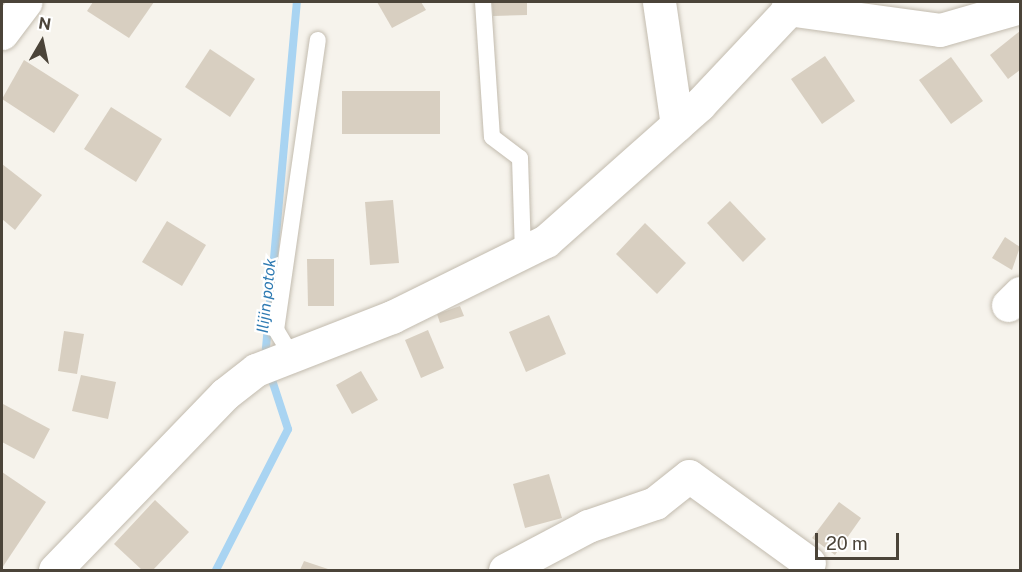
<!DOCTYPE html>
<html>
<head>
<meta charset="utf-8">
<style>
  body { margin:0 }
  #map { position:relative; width:1022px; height:572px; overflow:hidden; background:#f6f3ec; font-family:"Public Sans",sans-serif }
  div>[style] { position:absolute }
  .stream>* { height:8px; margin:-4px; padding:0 4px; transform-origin:4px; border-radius:4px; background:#a9d4f2 }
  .building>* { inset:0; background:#d8cfc1 }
  .roads { filter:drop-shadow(0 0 2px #c2bbae) drop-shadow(0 0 2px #c2bbae) }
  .service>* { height:16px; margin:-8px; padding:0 8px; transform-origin:8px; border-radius:8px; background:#fff }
  .minor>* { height:33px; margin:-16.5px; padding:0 16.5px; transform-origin:16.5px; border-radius:16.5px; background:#fff }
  span { translate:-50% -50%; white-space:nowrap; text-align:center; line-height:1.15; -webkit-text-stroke:4.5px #fff; paint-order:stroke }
  .water-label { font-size:16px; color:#2e7ab2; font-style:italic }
  .frame { position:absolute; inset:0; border:3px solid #4b4439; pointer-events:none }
  .north { position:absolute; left:12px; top:12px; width:60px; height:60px; -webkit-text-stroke:4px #fff; paint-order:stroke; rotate:9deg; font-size:16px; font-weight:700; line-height:24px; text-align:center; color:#4b4439 }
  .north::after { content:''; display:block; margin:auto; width:21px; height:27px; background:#4b4439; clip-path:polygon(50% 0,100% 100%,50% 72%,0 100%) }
  .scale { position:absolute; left:815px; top:533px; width:84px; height:27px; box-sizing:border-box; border:3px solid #4b4439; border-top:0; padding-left:8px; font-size:18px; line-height:21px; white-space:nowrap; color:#4b4439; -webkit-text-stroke:4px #fff; paint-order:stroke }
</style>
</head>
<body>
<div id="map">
  <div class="stream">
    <div style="left:265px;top:359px;width:358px;rotate:-84.9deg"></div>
    <div style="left:216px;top:570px;width:158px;rotate:-62.9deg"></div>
    <div style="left:288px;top:429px;width:61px;rotate:-108.1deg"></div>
  </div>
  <div class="building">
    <div style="clip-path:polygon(93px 2px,154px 2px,129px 38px,87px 11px)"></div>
    <div style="clip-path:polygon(377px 2px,421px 2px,426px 10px,392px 28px)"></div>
    <div style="clip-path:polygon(492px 2px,527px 2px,527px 15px,493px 16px)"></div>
    <div style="clip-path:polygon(1020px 31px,1020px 70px,1008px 79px,990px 55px)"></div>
    <div style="clip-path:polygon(210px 49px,255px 79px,230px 117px,185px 87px)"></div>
    <div style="clip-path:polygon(825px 56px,855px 101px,822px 124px,791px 79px)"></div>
    <div style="clip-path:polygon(951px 57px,983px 101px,951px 124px,919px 80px)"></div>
    <div style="clip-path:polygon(24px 60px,79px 95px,54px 133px,2px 99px)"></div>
    <div style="clip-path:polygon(342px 91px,440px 91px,440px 134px,342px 134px)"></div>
    <div style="clip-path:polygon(111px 107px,162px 139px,136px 182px,84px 149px)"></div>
    <div style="clip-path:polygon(2px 164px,42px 195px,15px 230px,2px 219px)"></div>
    <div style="clip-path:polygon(393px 200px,399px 263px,370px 265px,365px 202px)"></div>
    <div style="clip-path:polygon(730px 201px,766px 239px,743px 262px,707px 223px)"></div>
    <div style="clip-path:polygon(167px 221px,206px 245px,182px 286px,142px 262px)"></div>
    <div style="clip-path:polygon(645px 223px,686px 263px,657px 294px,616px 254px)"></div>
    <div style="clip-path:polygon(1005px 237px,1020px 247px,1012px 270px,992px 258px)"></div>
    <div style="clip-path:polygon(307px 259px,334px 259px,334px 306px,308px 306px)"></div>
    <div style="clip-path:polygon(460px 306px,464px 316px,440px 323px,437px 314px)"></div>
    <div style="clip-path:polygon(549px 315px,566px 354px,526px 372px,509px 332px)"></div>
    <div style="clip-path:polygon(428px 330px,444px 368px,421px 378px,405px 340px)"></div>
    <div style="clip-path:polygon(64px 331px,84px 334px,77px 374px,58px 371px)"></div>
    <div style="clip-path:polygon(361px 371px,378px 400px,352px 414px,336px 385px)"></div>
    <div style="clip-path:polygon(81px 375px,116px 382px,108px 419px,72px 411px)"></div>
    <div style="clip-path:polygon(3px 404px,50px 429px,34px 459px,2px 442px)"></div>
    <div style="clip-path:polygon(2px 472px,46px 502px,2px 568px)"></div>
    <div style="clip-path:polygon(549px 474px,562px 518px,525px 528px,513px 484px)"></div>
    <div style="clip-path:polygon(155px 500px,189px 532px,153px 570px,142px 570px,114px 544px)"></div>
    <div style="clip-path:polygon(839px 502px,861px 518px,835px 555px,812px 538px)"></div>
    <div style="clip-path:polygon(304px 561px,331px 570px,300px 570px)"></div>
  </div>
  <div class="roads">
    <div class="service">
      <div style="left:483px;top:2px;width:135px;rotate:86.2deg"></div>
      <div style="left:492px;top:137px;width:35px;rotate:37deg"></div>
      <div style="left:520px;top:158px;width:94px;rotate:88.2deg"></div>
      <div style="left:290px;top:353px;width:27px;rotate:-121deg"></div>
      <div style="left:276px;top:330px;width:293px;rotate:-81.8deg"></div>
    </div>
    <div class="minor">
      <div style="left:659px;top:2px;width:124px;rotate:81.7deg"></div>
      <div style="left:787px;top:9px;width:154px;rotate:7.8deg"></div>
      <div style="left:940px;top:30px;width:83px;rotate:-16deg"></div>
      <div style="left:2px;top:33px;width:39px;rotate:-53deg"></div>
      <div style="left:1008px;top:305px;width:17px;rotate:-45deg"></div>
      <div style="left:55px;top:570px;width:245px;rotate:-46deg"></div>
      <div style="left:225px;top:394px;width:39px;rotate:-38deg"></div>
      <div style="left:256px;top:370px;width:146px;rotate:-21.3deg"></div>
      <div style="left:392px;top:317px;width:172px;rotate:-26.3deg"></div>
      <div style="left:546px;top:241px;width:205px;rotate:-41.6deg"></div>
      <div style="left:699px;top:105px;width:141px;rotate:-46.7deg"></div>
      <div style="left:505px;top:570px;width:94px;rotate:-27.9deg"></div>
      <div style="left:588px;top:526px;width:71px;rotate:-18.9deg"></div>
      <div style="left:655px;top:503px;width:43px;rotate:-38.5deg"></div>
      <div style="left:689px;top:476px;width:148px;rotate:35.9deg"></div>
    </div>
  </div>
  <div class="water-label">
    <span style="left:267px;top:296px;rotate:-84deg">Ilijin potok</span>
  </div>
  <div class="frame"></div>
  <div class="north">N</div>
  <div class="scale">20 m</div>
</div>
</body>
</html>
